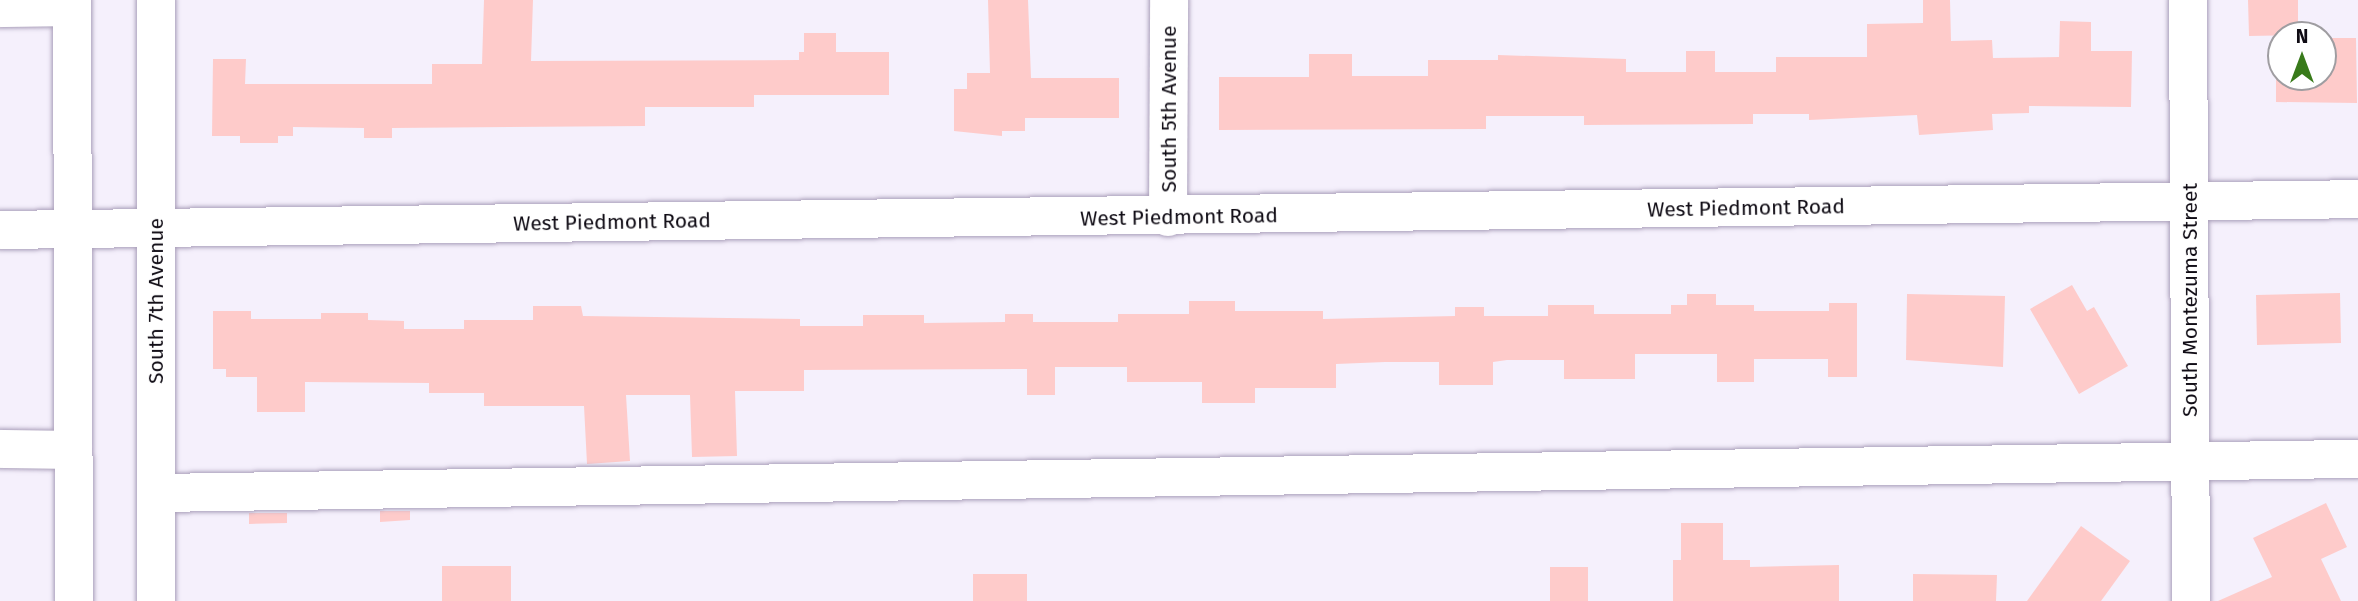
<!DOCTYPE html>
<html>
<head>
<meta charset="utf-8">
<style>
  body { margin:0 }
  #map { position:relative; width:2358px; height:601px; overflow:hidden; background:#f5f0fc; font-family:"Fira Sans",sans-serif }
  div>[style] { position:absolute }
  .building>* { inset:0; background:#fecbca }
  .roads { filter:drop-shadow(0 0 2px #aba0bb) drop-shadow(0 0 2px #aba0bb) }
  .minor>* { height:38px; margin:-19px; padding:0 19px; transform-origin:19px; border-radius:19px; background:#fff }
  span { translate:-50% -50%; white-space:nowrap; text-align:center; line-height:1.15; -webkit-text-stroke:5px #fff; paint-order:stroke }
  .street-label { font-size:21px; color:#0f0b14 }
  .north { position:absolute; left:2267px; top:21px; width:70px; height:70px; box-sizing:border-box; background:#fff; border:2px solid #9f9da1; border-radius:50%; rotate:0deg; font-size:19px; font-weight:700; line-height:28px; text-align:center; color:#0f0b14 }
  .north::after { content:''; display:block; margin:auto; width:24px; height:32px; background:#387a1a; clip-path:polygon(50% 0,100% 100%,50% 72%,0 100%) }
</style>
</head>
<body>
<div id="map">
  <div class="building">
    <div style="clip-path:polygon(484px 0,533px 0,531px 61px,799px 60px,799px 52px,804px 52px,804px 33px,836px 33px,836px 52px,889px 52px,889px 95px,754px 95px,754px 107px,645px 107px,645px 126px,392px 128px,392px 138px,364px 138px,364px 128px,293px 127px,293px 136px,278px 136px,278px 143px,240px 143px,240px 136px,212px 136px,213px 59px,246px 59px,245px 84px,432px 84px,432px 64px,482px 64px)"></div>
    <div style="clip-path:polygon(988px 0,1028px 0,1031px 78px,1119px 78px,1119px 118px,1025px 118px,1025px 131px,1002px 131px,1002px 136px,954px 131px,954px 89px,967px 89px,967px 73px,990px 73px)"></div>
    <div style="clip-path:polygon(1923px 0,1950px 0,1951px 41px,1992px 40px,1993px 58px,2059px 57px,2060px 21px,2091px 22px,2091px 51px,2132px 51px,2131px 107px,2029px 106px,2029px 113px,1992px 114px,1993px 130px,1919px 135px,1917px 115px,1809px 120px,1809px 114px,1753px 114px,1753px 124px,1584px 125px,1584px 116px,1486px 116px,1486px 129px,1219px 130px,1219px 77px,1309px 77px,1309px 54px,1352px 54px,1352px 76px,1428px 76px,1428px 60px,1498px 60px,1498px 55px,1626px 59px,1626px 72px,1686px 72px,1686px 51px,1715px 51px,1715px 72px,1776px 72px,1776px 57px,1867px 57px,1867px 24px,1923px 23px)"></div>
    <div style="clip-path:polygon(2248px 0,2298px 0,2298px 35px,2249px 36px)"></div>
    <div style="clip-path:polygon(2276px 38px,2281px 38px,2281px 77px,2323px 77px,2323px 38px,2356px 38px,2357px 103px,2276px 102px)"></div>
    <div style="clip-path:polygon(2072px 285px,2087px 311px,2094px 307px,2128px 366px,2079px 394px,2030px 309px)"></div>
    <div style="clip-path:polygon(2340px 293px,2341px 343px,2257px 345px,2256px 295px)"></div>
    <div style="clip-path:polygon(1687px 294px,1716px 294px,1716px 305px,1754px 305px,1754px 311px,1829px 311px,1829px 303px,1857px 303px,1857px 377px,1828px 377px,1828px 359px,1754px 359px,1754px 382px,1717px 382px,1717px 354px,1635px 354px,1635px 379px,1564px 379px,1564px 360px,1507px 360px,1493px 362px,1493px 385px,1439px 385px,1439px 362px,1385px 362px,1336px 364px,1336px 388px,1255px 388px,1255px 403px,1202px 403px,1202px 382px,1127px 382px,1127px 367px,1055px 367px,1055px 395px,1027px 395px,1027px 369px,804px 370px,804px 391px,735px 391px,737px 456px,692px 457px,690px 395px,626px 395px,630px 461px,587px 464px,584px 406px,484px 406px,484px 393px,429px 393px,429px 383px,305px 382px,305px 412px,257px 412px,257px 377px,226px 377px,226px 369px,213px 369px,213px 311px,251px 311px,251px 319px,321px 319px,321px 313px,368px 313px,368px 320px,404px 321px,404px 329px,464px 329px,464px 320px,533px 320px,533px 306px,581px 306px,583px 316px,800px 319px,800px 326px,863px 326px,863px 315px,924px 315px,924px 323px,1005px 322px,1005px 314px,1033px 314px,1033px 322px,1118px 322px,1118px 314px,1189px 314px,1189px 301px,1235px 301px,1235px 311px,1323px 311px,1323px 319px,1455px 316px,1455px 307px,1484px 307px,1484px 316px,1548px 316px,1548px 305px,1594px 305px,1594px 314px,1671px 314px,1671px 305px,1687px 305px)"></div>
    <div style="clip-path:polygon(1907px 294px,2005px 296px,2003px 367px,1906px 360px)"></div>
    <div style="clip-path:polygon(2326px 503px,2347px 547px,2321px 559px,2341px 601px,2218px 601px,2272px 577px,2253px 538px)"></div>
    <div style="clip-path:polygon(380px 511px,410px 511px,410px 520px,380px 522px)"></div>
    <div style="clip-path:polygon(249px 513px,287px 513px,287px 523px,249px 524px)"></div>
    <div style="clip-path:polygon(1681px 523px,1723px 523px,1723px 560px,1750px 560px,1750px 567px,1839px 565px,1839px 601px,1673px 601px,1673px 560px,1681px 560px)"></div>
    <div style="clip-path:polygon(2081px 526px,2130px 561px,2101px 601px,2027px 601px)"></div>
    <div style="clip-path:polygon(442px 566px,511px 566px,511px 601px,442px 601px)"></div>
    <div style="clip-path:polygon(1550px 567px,1588px 567px,1588px 601px,1550px 601px)"></div>
    <div style="clip-path:polygon(973px 574px,1027px 574px,1027px 601px,973px 601px)"></div>
    <div style="clip-path:polygon(1913px 574px,1997px 575px,1996px 601px,1913px 601px)"></div>
  </div>
  <div class="roads">
    <div class="minor">
      <div style="left:72px;top:0;width:601px;rotate:89.81deg"></div>
      <div style="left:2188px;top:0;width:601px;rotate:89.71deg"></div>
      <div style="left:0;top:8px;width:72px;rotate:-0.8deg"></div>
      <div style="left:1168px;top:217px;width:217px;rotate:-89.7deg"></div>
      <div style="left:0;top:230px;width:2358px;rotate:-0.75deg"></div>
      <div style="left:0;top:449px;width:73px;rotate:0.8deg"></div>
      <div style="left:158px;top:493px;width:2200px;rotate:-0.89deg"></div>
      <div style="left:156px;top:601px;width:601px;rotate:-90deg"></div>
    </div>
  </div>
  <div class="street-label">
    <span style="left:1169px;top:109px;rotate:-90deg">South 5th Avenue</span>
    <span style="left:1746px;top:208px;rotate:-1deg">West Piedmont Road</span>
    <span style="left:1179px;top:217px;rotate:-1deg">West Piedmont Road</span>
    <span style="left:612px;top:222px;rotate:-1deg">West Piedmont Road</span>
    <span style="left:2190px;top:300px;rotate:-90deg">South Montezuma Street</span>
    <span style="left:156px;top:301px;rotate:-90deg">South 7th Avenue</span>
  </div>
  <div class="north">N</div>
</div>
</body>
</html>
